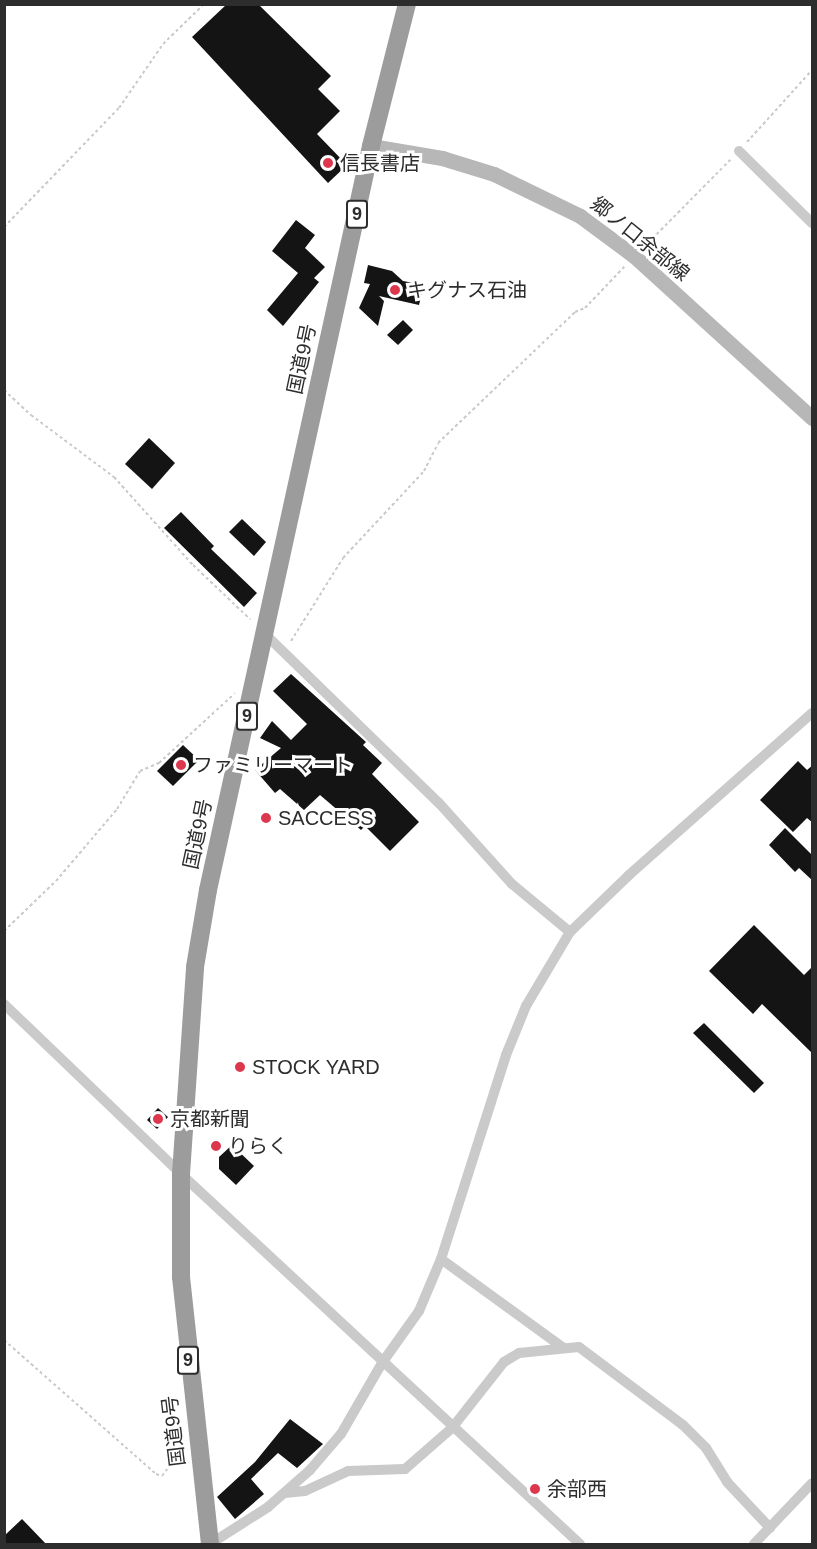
<!DOCTYPE html>
<html>
<head>
<meta charset="utf-8">
<style>
  body { margin:0 }
  #map { position:relative; width:817px; height:1549px; overflow:hidden; background:#fff; font-family:Arial,"Noto Sans JP",sans-serif }
  div>[style] { position:absolute }
  .building>* { inset:0; background:#141414 }
  .path>* { height:2px; margin-top:-1px; transform-origin:0; background:repeating-linear-gradient(90deg,#cacaca 0 3px,transparent 0 6px) }
  .minor>* { height:10px; margin:-5px; padding:0 5px; transform-origin:5px; border-radius:5px; background:#cacaca }
  .secondary>* { height:15px; margin:-7.5px; padding:0 7.5px; transform-origin:7.5px; border-radius:7.5px; background:#b7b7b7 }
  .trunk>* { height:18px; margin:-9px; padding:0 9px; transform-origin:9px; border-radius:9px; background:#9c9c9c }
  .dots>* { width:16px; height:16px; translate:-50% -50%; box-sizing:border-box; border:3px solid #fff; border-radius:50% }
  span { translate:-50% -50%; white-space:nowrap; text-align:center; line-height:1.15; -webkit-text-stroke:6px #fff; paint-order:stroke }
  .shield-label span { padding:2px 4px; background:#fff; border:2px solid; border-radius:4px; -webkit-text-stroke-width:0 }
  .shield-label { font-size:18px; color:#2d2d2d; font-weight:700 }
  .poi-label { font-size:20px; color:#2d2d2d }
  .left { translate:0 -50%; text-align:left }
  .street-label { font-size:20px; color:#2d2d2d }
  .frame { position:absolute; inset:0; border:6px solid #2d2d2d; pointer-events:none }
</style>
</head>
<body>
<div id="map">
  <div class="building">
    <div style="clip-path:polygon(227px 4px,258px 4px,331px 76px,318px 89px,340px 111px,317px 134px,347px 165px,328px 183px,192px 37px)"></div>
    <div style="clip-path:polygon(296px 220px,315px 235px,305px 248px,325px 267px,314px 278px,319px 282px,283px 326px,267px 310px,298px 273px,272px 251px)"></div>
    <div style="clip-path:polygon(368px 265px,392px 271px,403px 281px,424px 285px,419px 305px,379px 296px,384px 301px,378px 326px,359px 308px,370px 284px,364px 283px)"></div>
    <div style="clip-path:polygon(403px 320px,413px 330px,398px 345px,387px 335px)"></div>
    <div style="clip-path:polygon(149px 438px,175px 463px,152px 489px,125px 464px)"></div>
    <div style="clip-path:polygon(181px 512px,214px 546px,211px 549px,257px 593px,244px 607px,164px 528px)"></div>
    <div style="clip-path:polygon(242px 519px,266px 542px,254px 556px,229px 532px)"></div>
    <div style="clip-path:polygon(291px 674px,366px 742px,363px 745px,382px 763px,372px 774px,419px 822px,390px 851px,365px 826px,361px 830px,320px 795px,304px 810px,280px 789px,275px 793px,255px 770px,281px 748px,260px 738px,272px 721px,291px 740px,307px 724px,273px 691px)"></div>
    <div style="clip-path:polygon(183px 745px,199px 760px,173px 786px,157px 771px)"></div>
    <div style="clip-path:polygon(798px 761px,807px 770px,813px 765px,813px 823px,807px 818px,793px 832px,760px 800px)"></div>
    <div style="clip-path:polygon(785px 828px,813px 856px,813px 881px,799px 868px,795px 872px,769px 845px)"></div>
    <div style="clip-path:polygon(754px 925px,804px 975px,813px 966px,813px 1054px,762px 1004px,753px 1014px,709px 971px)"></div>
    <div style="clip-path:polygon(704px 1023px,764px 1083px,754px 1093px,693px 1033px)"></div>
    <div style="clip-path:polygon(158px 1108px,168px 1117px,157px 1129px,147px 1120px)"></div>
    <div style="clip-path:polygon(232px 1145px,254px 1166px,236px 1185px,219px 1169px,219px 1157px)"></div>
    <div style="clip-path:polygon(290px 1419px,323px 1444px,297px 1468px,278px 1453px,251px 1479px,264px 1494px,235px 1519px,217px 1497px,255px 1462px)"></div>
    <div style="clip-path:polygon(22px 1519px,47px 1545px,4px 1545px,4px 1536px)"></div>
  </div>
  <div class="path">
    <div style="left:747px;top:142px;width:97px;rotate:-47.9deg"></div>
    <div style="left:4px;top:227px;width:165px;rotate:-46deg"></div>
    <div style="left:119px;top:108px;width:78px;rotate:-55.5deg"></div>
    <div style="left:163px;top:44px;width:57px;rotate:-44.3deg"></div>
    <div style="left:644px;top:247px;width:124px;rotate:-45.3deg"></div>
    <div style="left:4px;top:390px;width:37px;rotate:43deg"></div>
    <div style="left:31px;top:415px;width:104px;rotate:36.8deg"></div>
    <div style="left:114px;top:477px;width:118px;rotate:48.1deg"></div>
    <div style="left:193px;top:565px;width:79px;rotate:43.5deg"></div>
    <div style="left:291px;top:641px;width:98px;rotate:-57.9deg"></div>
    <div style="left:343px;top:558px;width:119px;rotate:-47deg"></div>
    <div style="left:424px;top:471px;width:31px;rotate:-63deg"></div>
    <div style="left:438px;top:443px;width:190px;rotate:-43.7deg"></div>
    <div style="left:575px;top:312px;width:11px;rotate:-22deg"></div>
    <div style="left:585px;top:308px;width:58px;rotate:-46.4deg"></div>
    <div style="left:4px;top:931px;width:72px;rotate:-43.9deg"></div>
    <div style="left:56px;top:881px;width:94px;rotate:-49.7deg"></div>
    <div style="left:117px;top:809px;width:44px;rotate:-58.8deg"></div>
    <div style="left:140px;top:771px;width:21px;rotate:-23deg"></div>
    <div style="left:159px;top:763px;width:103px;rotate:-42.6deg"></div>
    <div style="left:4px;top:1340px;width:203px;rotate:41.4deg"></div>
    <div style="left:156px;top:1474px;width:6px;rotate:18deg"></div>
    <div style="left:162px;top:1476px;width:34px;rotate:-54deg"></div>
  </div>
  <div class="minor">
    <div style="left:739px;top:151px;width:103px;rotate:44.6deg"></div>
    <div style="left:265px;top:634px;width:243px;rotate:44.2deg"></div>
    <div style="left:439px;top:803px;width:109px;rotate:48deg"></div>
    <div style="left:512px;top:884px;width:75px;rotate:39.6deg"></div>
    <div style="left:4px;top:1004px;width:245px;rotate:43.8deg"></div>
    <div style="left:181px;top:1174px;width:544px;rotate:42.84deg"></div>
    <div style="left:441px;top:1259px;width:150px;rotate:36deg"></div>
    <div style="left:285px;top:1493px;width:20px;rotate:-6deg"></div>
    <div style="left:305px;top:1491px;width:47px;rotate:-24.9deg"></div>
    <div style="left:348px;top:1471px;width:57px;rotate:-2deg"></div>
    <div style="left:405px;top:1469px;width:62px;rotate:-41.1deg"></div>
    <div style="left:452px;top:1428px;width:84px;rotate:-51.8deg"></div>
    <div style="left:504px;top:1362px;width:17px;rotate:-31deg"></div>
    <div style="left:519px;top:1353px;width:60px;rotate:-5.7deg"></div>
    <div style="left:579px;top:1347px;width:130px;rotate:36.9deg"></div>
    <div style="left:683px;top:1425px;width:33px;rotate:45deg"></div>
    <div style="left:706px;top:1448px;width:40px;rotate:58deg"></div>
    <div style="left:727px;top:1482px;width:63px;rotate:46.9deg"></div>
    <div style="left:210px;top:1544px;width:69px;rotate:-32.5deg"></div>
    <div style="left:268px;top:1507px;width:56px;rotate:-41.4deg"></div>
    <div style="left:310px;top:1470px;width:48px;rotate:-49.3deg"></div>
    <div style="left:341px;top:1434px;width:82px;rotate:-60deg"></div>
    <div style="left:382px;top:1363px;width:64px;rotate:-54.6deg"></div>
    <div style="left:419px;top:1311px;width:56px;rotate:-67.1deg"></div>
    <div style="left:441px;top:1259px;width:214px;rotate:-72.3deg"></div>
    <div style="left:506px;top:1055px;width:53px;rotate:-67.8deg"></div>
    <div style="left:526px;top:1006px;width:86px;rotate:-59.3deg"></div>
    <div style="left:570px;top:932px;width:82px;rotate:-44deg"></div>
    <div style="left:629px;top:875px;width:244px;rotate:-41.5deg"></div>
    <div style="left:754px;top:1544px;width:84px;rotate:-46.4deg"></div>
  </div>
  <div class="secondary">
    <div style="left:371px;top:146px;width:72px;rotate:9.6deg"></div>
    <div style="left:442px;top:158px;width:54px;rotate:17.1deg"></div>
    <div style="left:494px;top:174px;width:96px;rotate:26deg"></div>
    <div style="left:580px;top:216px;width:67px;rotate:36.5deg"></div>
    <div style="left:634px;top:256px;width:241px;rotate:42.3deg"></div>
  </div>
  <div class="trunk">
    <div style="left:210px;top:1544px;width:269px;rotate:-96.2deg"></div>
    <div style="left:181px;top:1277px;width:103px;rotate:-90deg"></div>
    <div style="left:181px;top:1174px;width:207px;rotate:-86.1deg"></div>
    <div style="left:195px;top:967px;width:78px;rotate:-80.4deg"></div>
    <div style="left:208px;top:890px;width:762px;rotate:-77.64deg"></div>
    <div style="left:371px;top:146px;width:146px;rotate:-75.8deg"></div>
  </div>
  <div class="dots">
    <div style="left:328px;top:163px;background:#dd374e"></div>
    <div style="left:395px;top:290px;background:#dd374e"></div>
    <div style="left:181px;top:765px;background:#dd374e"></div>
    <div style="left:266px;top:818px;background:#dd374e"></div>
    <div style="left:240px;top:1067px;background:#dd374e"></div>
    <div style="left:158px;top:1119px;background:#dd374e"></div>
    <div style="left:216px;top:1146px;background:#dd374e"></div>
    <div style="left:535px;top:1489px;background:#dd374e"></div>
  </div>
  <div class="shield-label">
    <span style="left:357px;top:214px">9</span>
    <span style="left:247px;top:716px">9</span>
    <span style="left:188px;top:1360px">9</span>
  </div>
  <div class="poi-label">
    <span class="left" style="left:340px;top:163px">信長書店</span>
    <span class="left" style="left:407px;top:290px">キグナス石油</span>
    <span class="left" style="left:193px;top:765px">ファミリーマート</span>
    <span class="left" style="left:278px;top:818px">SACCESS</span>
    <span class="left" style="left:252px;top:1067px">STOCK YARD</span>
    <span class="left" style="left:170px;top:1119px">京都新聞</span>
    <span class="left" style="left:228px;top:1146px">りらく</span>
    <span class="left" style="left:547px;top:1489px">余部西</span>
  </div>
  <div class="street-label">
    <span style="left:640px;top:239px;rotate:39deg">郷ノ口余部線</span>
    <span style="left:302px;top:359px;rotate:-78deg">国道9号</span>
    <span style="left:198px;top:834px;rotate:-78deg">国道9号</span>
    <span style="left:174px;top:1431px;rotate:-97deg">国道9号</span>
  </div>
  <div class="frame"></div>
</div>
</body>
</html>
